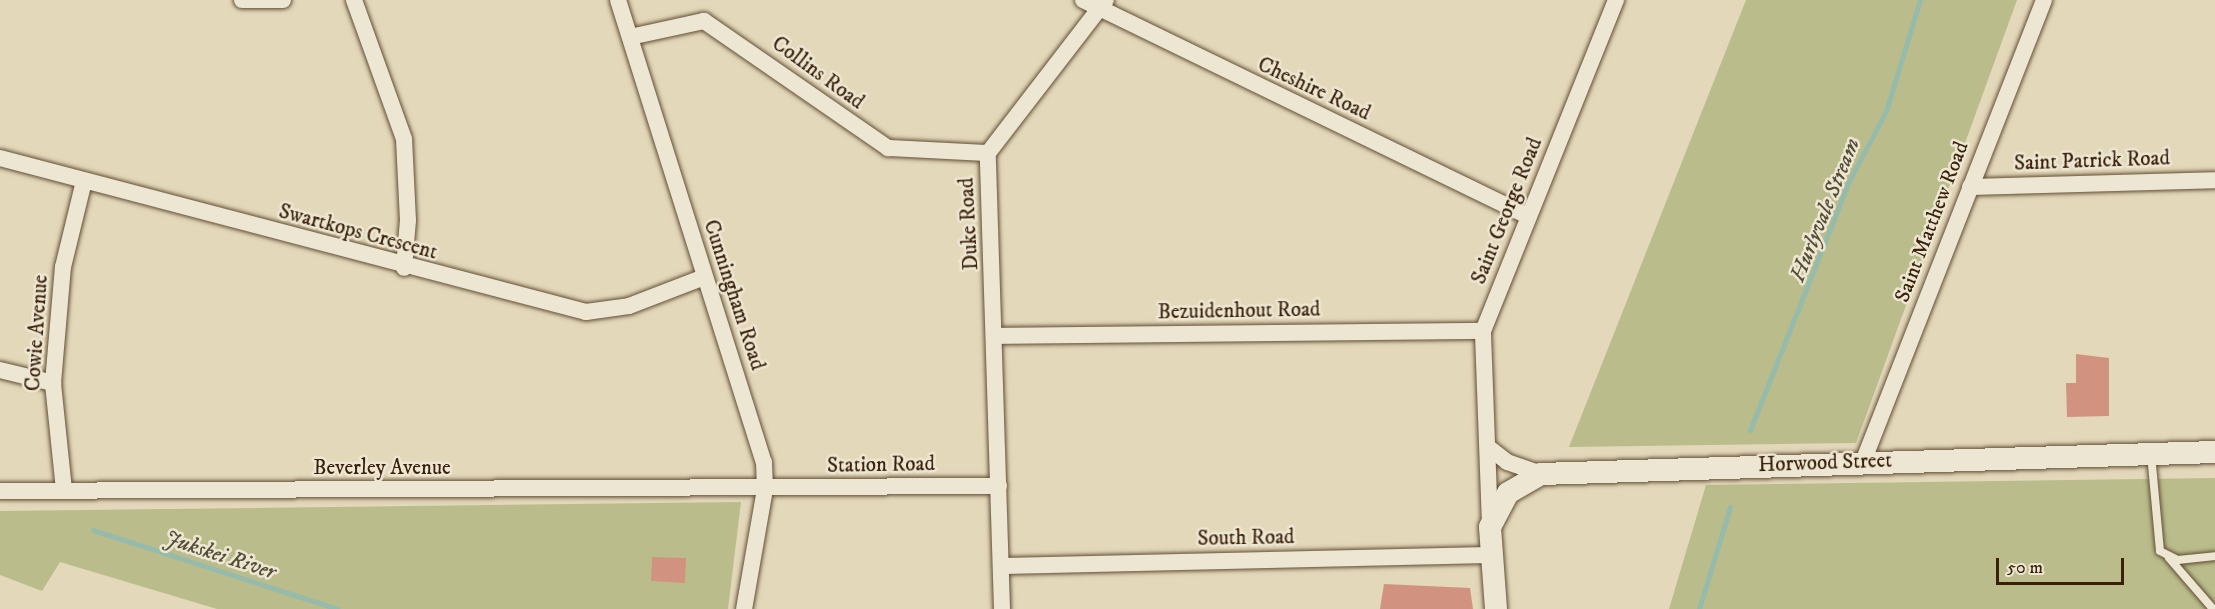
<!DOCTYPE html>
<html>
<head>
<meta charset="utf-8">
<style>
  body { margin:0 }
  #map { position:relative; width:2215px; height:609px; overflow:hidden; background:#e3d8ba; font-family:"IM FELL DW Pica",serif }
  div>[style] { position:absolute }
  .green>* { inset:0; background:#babd8b }
  .stream>* { height:5px; margin:-2.5px; padding:0 2.5px; transform-origin:2.5px; border-radius:2.5px; background:#96bbaa }
  .building>* { inset:0; background:#d19380 }
  .roads { filter:drop-shadow(0 0 2px #634e35) drop-shadow(0 0 2px #634e35) }
  .service>* { height:8px; margin:-4px; padding:0 4px; transform-origin:4px; border-radius:4px; background:#ede6d2 }
  .minor>* { height:16px; margin:-8px; padding:0 8px; transform-origin:8px; border-radius:8px; background:#ede6d2 }
  .secondary>* { height:22px; margin:-11px; padding:0 11px; transform-origin:11px; border-radius:11px; background:#ede6d2 }
  span { translate:-50% -50%; white-space:nowrap; text-align:center; line-height:1.15; -webkit-text-stroke:5px #ede6d2; paint-order:stroke }
  .street-label { font-size:21px; color:#382009 }
  .water-label { font-size:22px; color:#544e39; font-style:italic }
  .scale { position:absolute; left:1996px; top:558px; width:128px; height:27px; box-sizing:border-box; border:3px solid #382009; border-top:0; padding-left:8px; font-size:18px; line-height:21px; white-space:nowrap; color:#382009; -webkit-text-stroke:4px #ede6d2; paint-order:stroke }
</style>
</head>
<body>
<div id="map">
  <div class="green">
    <div style="clip-path:polygon(1746px 0,2017px 0,1856px 443px,1569px 447px)"></div>
    <div style="clip-path:polygon(2215px 478px,2215px 609px,1669px 609px,1706px 485px)"></div>
    <div style="clip-path:polygon(741px 502px,728px 609px,217px 609px,60px 562px,42px 591px,0 575px,0 511px)"></div>
  </div>
  <div class="stream">
    <div style="left:1750px;top:430px;width:268px;rotate:-68.3deg"></div>
    <div style="left:1849px;top:181px;width:79px;rotate:-62.1deg"></div>
    <div style="left:1886px;top:111px;width:116px;rotate:-73deg"></div>
    <div style="left:93px;top:530px;width:257px;rotate:17.9deg"></div>
    <div style="left:1699px;top:609px;width:107px;rotate:-73.1deg"></div>
  </div>
  <div class="building">
    <div style="clip-path:polygon(2076px 354px,2109px 358px,2109px 416px,2067px 417px,2066px 383px,2076px 383px)"></div>
    <div style="clip-path:polygon(652px 557px,686px 558px,685px 583px,651px 581px)"></div>
    <div style="clip-path:polygon(1384px 584px,1470px 588px,1473px 609px,1380px 609px)"></div>
  </div>
  <div class="roads">
    <div class="service">
      <div style="left:2151px;top:454px;width:97px;rotate:84.7deg"></div>
      <div style="left:2160px;top:551px;width:20px;rotate:27deg"></div>
      <div style="left:2178px;top:560px;width:37px;rotate:-6deg"></div>
      <div style="left:2169px;top:558px;width:67px;rotate:49.2deg"></div>
    </div>
    <div class="minor">
      <div style="left:242px;top:0;width:41px"></div>
      <div style="left:354px;top:0;width:148px;rotate:70.2deg"></div>
      <div style="left:404px;top:139px;width:81px;rotate:87.2deg"></div>
      <div style="left:408px;top:220px;width:48px;rotate:94.8deg"></div>
      <div style="left:618px;top:0;width:485px;rotate:72.5deg"></div>
      <div style="left:764px;top:462px;width:27px;rotate:88deg"></div>
      <div style="left:765px;top:489px;width:122px;rotate:99.9deg"></div>
      <div style="left:1083px;top:0;width:495px;rotate:25.9deg"></div>
      <div style="left:630px;top:37px;width:76px;rotate:-12.2deg"></div>
      <div style="left:704px;top:21px;width:224px;rotate:34.6deg"></div>
      <div style="left:888px;top:148px;width:100px;rotate:2.9deg"></div>
      <div style="left:0;top:158px;width:606px;rotate:14.72deg"></div>
      <div style="left:586px;top:312px;width:43px;rotate:-7.9deg"></div>
      <div style="left:629px;top:306px;width:80px;rotate:-21.1deg"></div>
      <div style="left:1970px;top:187px;width:245px;rotate:-1.6deg"></div>
      <div style="left:995px;top:336px;width:488px;rotate:-0.6deg"></div>
      <div style="left:0;top:370px;width:55px;rotate:13.8deg"></div>
      <div style="left:1488px;top:447px;width:24px;rotate:38deg"></div>
      <div style="left:1507px;top:462px;width:36px;rotate:19deg"></div>
      <div style="left:1863px;top:462px;width:496px;rotate:-68.6deg"></div>
      <div style="left:64px;top:490px;width:108px;rotate:-95.9deg"></div>
      <div style="left:53px;top:383px;width:116px;rotate:-85.1deg"></div>
      <div style="left:63px;top:267px;width:89px;rotate:-76.3deg"></div>
      <div style="left:0;top:491px;width:999px;rotate:-0.29deg"></div>
      <div style="left:1490px;top:525px;width:194px;rotate:-92.1deg"></div>
      <div style="left:1483px;top:331px;width:357px;rotate:-68.1deg"></div>
      <div style="left:1001px;top:566px;width:491px;rotate:-1.3deg"></div>
      <div style="left:1002px;top:609px;width:456px;rotate:-91.8deg"></div>
      <div style="left:988px;top:153px;width:193px;rotate:-52.4deg"></div>
    </div>
    <div class="secondary">
      <div style="left:1496px;top:609px;width:82px;rotate:-94.2deg"></div>
      <div style="left:1490px;top:527px;width:38px;rotate:-62deg"></div>
      <div style="left:1508px;top:493px;width:38px;rotate:-30deg"></div>
      <div style="left:1541px;top:474px;width:674px;rotate:-1.87deg"></div>
    </div>
  </div>
  <div class="street-label">
    <span style="left:818px;top:73px;rotate:36deg">Collins Road</span>
    <span style="left:1314px;top:89px;rotate:25deg">Cheshire Road</span>
    <span style="left:2092px;top:161px;rotate:-2deg">Saint Patrick Road</span>
    <span style="left:1507px;top:211px;rotate:-68deg">Saint George Road</span>
    <span style="left:1932px;top:222px;rotate:-69deg">Saint Matthew Road</span>
    <span style="left:969px;top:224px;rotate:-93deg">Duke Road</span>
    <span style="left:358px;top:232px;rotate:15deg">Swartkops Crescent</span>
    <span style="left:734px;top:295px;rotate:72deg">Cunningham Road</span>
    <span style="left:1239px;top:311px;rotate:-1deg">Bezuidenhout Road</span>
    <span style="left:37px;top:333px;rotate:-86deg">Cowie Avenue</span>
    <span style="left:1825px;top:463px;rotate:-2deg">Horwood Street</span>
    <span style="left:881px;top:465px;rotate:-1deg">Station Road</span>
    <span style="left:382px;top:468px">Beverley Avenue</span>
    <span style="left:1246px;top:538px;rotate:-1deg">South Road</span>
  </div>
  <div class="water-label">
    <span style="left:1825px;top:210px;rotate:-68deg">Hurlyvale Stream</span>
    <span style="left:220px;top:555px;rotate:18deg">Jukskei River</span>
  </div>
  <div class="scale">50 m</div>
</div>
</body>
</html>
